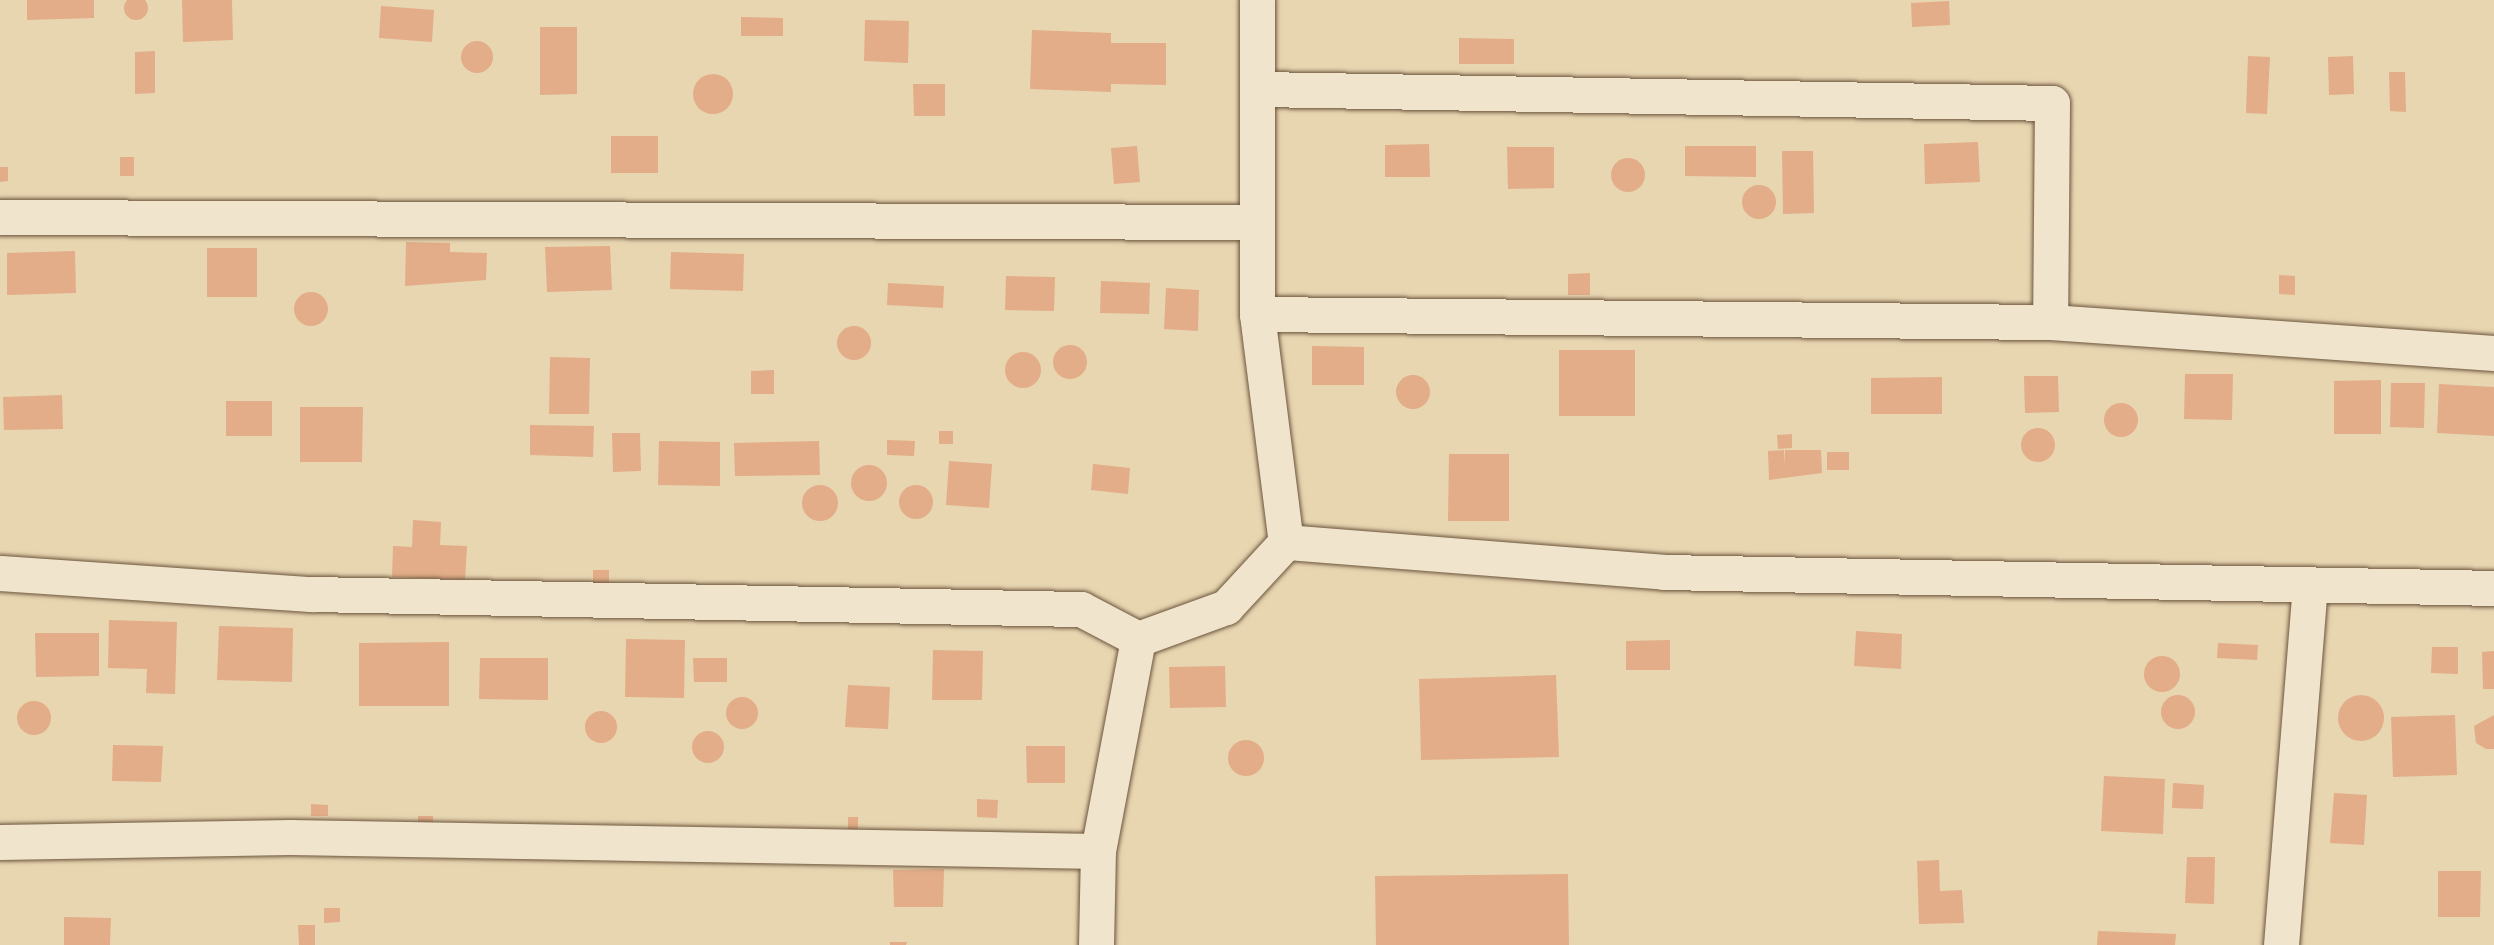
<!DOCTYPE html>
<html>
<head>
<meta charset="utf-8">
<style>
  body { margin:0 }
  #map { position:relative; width:2494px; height:945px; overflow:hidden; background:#e8d6b1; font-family:"Gentium Book Plus",serif }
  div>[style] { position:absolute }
  .building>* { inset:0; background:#e2ad88 }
  .round { border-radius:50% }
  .roads { filter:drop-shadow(0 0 2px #6c553d) drop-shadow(0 0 2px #6c553d) }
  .minor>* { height:35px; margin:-17.5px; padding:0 17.5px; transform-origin:17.5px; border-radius:17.5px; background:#f0e4cc }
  span { translate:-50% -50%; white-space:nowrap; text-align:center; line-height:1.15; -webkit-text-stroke:5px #f0e4cc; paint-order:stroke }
</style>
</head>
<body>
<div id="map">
  <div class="building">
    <div class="round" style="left:124px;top:-4px;width:24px;height:24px"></div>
    <div style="clip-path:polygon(27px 0,94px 0,94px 18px,27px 20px)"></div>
    <div style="clip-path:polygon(182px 0,232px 0,233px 40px,183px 42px)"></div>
    <div style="clip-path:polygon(1949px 1px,1950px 25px,1912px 27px,1911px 3px)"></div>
    <div style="clip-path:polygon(381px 6px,434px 10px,432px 42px,379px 38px)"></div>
    <div style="clip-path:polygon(741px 17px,783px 18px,783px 36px,741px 36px)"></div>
    <div style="clip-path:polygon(865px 20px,909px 21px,908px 63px,864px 61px)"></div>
    <div style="clip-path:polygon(540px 27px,577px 27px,577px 94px,540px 95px)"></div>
    <div style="clip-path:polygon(1032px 30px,1111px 33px,1111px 43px,1166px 43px,1166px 85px,1111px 84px,1111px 92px,1030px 89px)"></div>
    <div style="clip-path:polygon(1459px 38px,1514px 39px,1514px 64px,1459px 64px)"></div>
    <div class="round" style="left:461px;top:41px;width:32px;height:32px"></div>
    <div style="clip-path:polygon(155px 51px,155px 93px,135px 94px,135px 52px)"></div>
    <div style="clip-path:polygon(2248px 56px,2270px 57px,2267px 114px,2246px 113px)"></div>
    <div style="clip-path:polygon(2353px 56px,2354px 94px,2329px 95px,2328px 57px)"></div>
    <div style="clip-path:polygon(2389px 72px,2405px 72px,2406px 112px,2390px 111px)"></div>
    <div class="round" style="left:693px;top:74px;width:40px;height:40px"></div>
    <div style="clip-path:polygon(913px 84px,945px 84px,945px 116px,914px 116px)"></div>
    <div style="clip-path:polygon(611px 136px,658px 136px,658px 173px,611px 173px)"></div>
    <div style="clip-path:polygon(1978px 142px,1980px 182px,1925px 184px,1924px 144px)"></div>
    <div style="clip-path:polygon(1429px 144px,1430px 177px,1385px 177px,1385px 145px)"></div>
    <div style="clip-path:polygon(1137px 146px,1140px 182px,1114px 184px,1111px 148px)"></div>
    <div style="clip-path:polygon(1685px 146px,1756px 146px,1756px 177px,1685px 176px)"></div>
    <div style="clip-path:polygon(1507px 147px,1554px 147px,1554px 188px,1508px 189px)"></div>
    <div style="clip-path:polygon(1782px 151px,1813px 151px,1814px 213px,1783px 214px)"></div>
    <div style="clip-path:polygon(120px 157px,134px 157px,134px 176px,120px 176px)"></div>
    <div class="round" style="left:1611px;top:158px;width:34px;height:34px"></div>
    <div style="clip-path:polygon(0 167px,8px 167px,8px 181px,0 182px)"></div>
    <div class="round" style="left:1742px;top:185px;width:34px;height:34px"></div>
    <div style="clip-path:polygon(406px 242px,450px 243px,450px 252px,487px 253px,486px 280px,405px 286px)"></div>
    <div style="clip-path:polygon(610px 246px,612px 290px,547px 292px,545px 247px)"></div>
    <div style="clip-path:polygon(207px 248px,257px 248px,257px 297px,207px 297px)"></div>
    <div style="clip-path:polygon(75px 251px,76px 293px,7px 295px,7px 253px)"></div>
    <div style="clip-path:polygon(671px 252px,744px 254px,743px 291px,670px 289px)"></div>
    <div style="clip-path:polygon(1590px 273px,1590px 295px,1568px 295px,1568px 274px)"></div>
    <div style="clip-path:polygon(2279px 275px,2295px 276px,2295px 295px,2279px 294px)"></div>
    <div style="clip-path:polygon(1006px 276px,1055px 277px,1054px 311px,1005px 310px)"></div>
    <div style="clip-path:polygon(1101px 281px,1150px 283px,1149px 314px,1100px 313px)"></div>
    <div style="clip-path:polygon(888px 283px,944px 286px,943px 308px,887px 305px)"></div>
    <div style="clip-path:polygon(1166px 288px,1199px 290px,1198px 331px,1164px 329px)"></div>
    <div class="round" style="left:294px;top:292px;width:34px;height:34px"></div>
    <div class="round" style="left:837px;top:326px;width:34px;height:34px"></div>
    <div class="round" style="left:1053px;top:345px;width:34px;height:34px"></div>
    <div style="clip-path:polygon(1312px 346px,1364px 347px,1364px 385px,1312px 385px)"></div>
    <div style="clip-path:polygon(1559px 350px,1635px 350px,1635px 416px,1559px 416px)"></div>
    <div class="round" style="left:1005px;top:352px;width:36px;height:36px"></div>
    <div style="clip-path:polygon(550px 357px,590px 358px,589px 414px,549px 414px)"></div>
    <div style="clip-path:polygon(774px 370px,774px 394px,751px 394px,751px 371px)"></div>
    <div style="clip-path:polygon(2185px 374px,2233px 374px,2232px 420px,2184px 419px)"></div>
    <div class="round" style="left:1396px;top:375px;width:34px;height:34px"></div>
    <div style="clip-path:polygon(2024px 376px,2058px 376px,2059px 412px,2025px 413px)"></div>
    <div style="clip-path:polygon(1942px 377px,1942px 414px,1871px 414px,1871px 378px)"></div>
    <div style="clip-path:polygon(2381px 380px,2381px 434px,2334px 434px,2334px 381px)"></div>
    <div style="clip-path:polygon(2391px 383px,2425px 383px,2424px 428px,2390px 427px)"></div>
    <div style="clip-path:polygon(2439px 384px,2494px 387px,2494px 436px,2437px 433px)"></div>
    <div style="clip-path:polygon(62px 395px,63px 429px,4px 430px,3px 397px)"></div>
    <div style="clip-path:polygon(226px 401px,272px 401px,272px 436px,226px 436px)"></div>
    <div class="round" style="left:2104px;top:403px;width:34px;height:34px"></div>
    <div style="clip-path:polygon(300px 407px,363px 407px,362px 462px,300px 462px)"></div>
    <div style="clip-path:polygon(530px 425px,594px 426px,593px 457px,530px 455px)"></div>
    <div class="round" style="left:2021px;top:428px;width:34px;height:34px"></div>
    <div style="clip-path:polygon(939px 431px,953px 431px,953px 444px,939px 444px)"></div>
    <div style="clip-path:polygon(612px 433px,640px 433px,641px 471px,613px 472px)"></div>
    <div style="clip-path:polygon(1792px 434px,1792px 448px,1778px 449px,1777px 435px)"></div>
    <div style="clip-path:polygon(887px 440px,915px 441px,914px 456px,887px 455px)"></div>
    <div style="clip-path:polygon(659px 441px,720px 442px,720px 486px,658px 485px)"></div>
    <div style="clip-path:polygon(819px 441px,820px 475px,735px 476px,734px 443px)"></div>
    <div style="clip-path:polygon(1784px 450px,1785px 466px,1785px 450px,1821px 450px,1822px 473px,1769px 480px,1768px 451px)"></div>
    <div style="clip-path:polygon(1827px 452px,1849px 452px,1849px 470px,1827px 470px)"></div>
    <div style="clip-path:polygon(1449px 454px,1509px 454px,1509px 521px,1448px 521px)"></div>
    <div style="clip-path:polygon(949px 461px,992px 464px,989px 508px,946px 505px)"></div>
    <div style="clip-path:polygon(1093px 464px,1130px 468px,1128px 494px,1091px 490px)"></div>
    <div class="round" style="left:851px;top:465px;width:36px;height:36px"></div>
    <div class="round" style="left:899px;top:485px;width:34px;height:34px"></div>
    <div class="round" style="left:802px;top:485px;width:36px;height:36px"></div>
    <div style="clip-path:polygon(413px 520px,441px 522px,440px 545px,467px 546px,465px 580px,392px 577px,393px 546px,412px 547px)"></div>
    <div style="clip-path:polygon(593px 570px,609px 570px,609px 587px,593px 586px)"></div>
    <div style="clip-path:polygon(109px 620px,177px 622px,175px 694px,146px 693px,147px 669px,108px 668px)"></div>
    <div style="clip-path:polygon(219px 626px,293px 628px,292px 682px,217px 680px)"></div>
    <div style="clip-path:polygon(1856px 631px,1902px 634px,1901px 669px,1854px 666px)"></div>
    <div style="clip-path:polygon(35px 633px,99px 633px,99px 676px,36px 677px)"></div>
    <div style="clip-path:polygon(626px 639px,685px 640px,684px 698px,625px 697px)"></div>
    <div style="clip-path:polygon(1670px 640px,1670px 670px,1626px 670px,1626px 641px)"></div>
    <div style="clip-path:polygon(449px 642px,449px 706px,359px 706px,359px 643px)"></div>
    <div style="clip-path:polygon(2218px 643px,2258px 645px,2257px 660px,2217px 658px)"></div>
    <div style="clip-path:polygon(2432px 647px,2458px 647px,2458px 674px,2431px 673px)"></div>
    <div style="clip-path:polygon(933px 650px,983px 651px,982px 700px,932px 700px)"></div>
    <div style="clip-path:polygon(2494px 651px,2494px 689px,2483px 689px,2482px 652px)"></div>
    <div class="round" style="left:2144px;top:656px;width:36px;height:36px"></div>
    <div style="clip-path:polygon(480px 658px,548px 658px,548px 700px,479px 699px)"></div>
    <div style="clip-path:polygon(693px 658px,727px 658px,727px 682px,694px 682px)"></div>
    <div style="clip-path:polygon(1225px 666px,1226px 707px,1170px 708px,1169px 667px)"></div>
    <div style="clip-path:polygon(1556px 675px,1559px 757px,1421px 760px,1419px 679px)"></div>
    <div style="clip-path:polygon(848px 685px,890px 687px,888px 729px,845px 727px)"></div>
    <div class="round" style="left:2161px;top:695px;width:34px;height:34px"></div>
    <div class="round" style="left:2338px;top:695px;width:46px;height:46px"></div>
    <div class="round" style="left:726px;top:697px;width:32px;height:32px"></div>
    <div class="round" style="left:17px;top:701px;width:34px;height:34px"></div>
    <div class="round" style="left:585px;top:711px;width:32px;height:32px"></div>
    <div style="clip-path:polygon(2455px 715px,2457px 775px,2393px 777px,2391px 717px)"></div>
    <div style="clip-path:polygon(2494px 715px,2494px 749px,2486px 749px,2476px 743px,2474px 726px)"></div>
    <div class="round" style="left:692px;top:731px;width:32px;height:32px"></div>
    <div class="round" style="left:1228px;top:740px;width:36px;height:36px"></div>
    <div style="clip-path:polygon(113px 745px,163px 746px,161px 782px,112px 781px)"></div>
    <div style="clip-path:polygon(1026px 746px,1065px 746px,1065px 783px,1027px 783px)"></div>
    <div style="clip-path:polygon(2104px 776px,2165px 779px,2163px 834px,2101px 831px)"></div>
    <div style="clip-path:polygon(2173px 783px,2204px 785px,2203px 809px,2172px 808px)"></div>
    <div style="clip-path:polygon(2334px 793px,2367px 795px,2364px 845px,2330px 843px)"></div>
    <div style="clip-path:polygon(977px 799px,998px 800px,997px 818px,977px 817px)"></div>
    <div style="clip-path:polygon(311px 804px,328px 805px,328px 816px,311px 816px)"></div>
    <div style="clip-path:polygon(418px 816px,433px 816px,433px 829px,418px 829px)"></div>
    <div style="clip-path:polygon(848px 817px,858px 817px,858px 830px,848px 830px)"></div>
    <div style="clip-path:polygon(2187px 857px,2215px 857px,2214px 904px,2185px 903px)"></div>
    <div style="clip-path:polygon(1939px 860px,1940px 891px,1962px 890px,1964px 923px,1919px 924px,1917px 861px)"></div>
    <div style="clip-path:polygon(944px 869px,943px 907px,894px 907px,893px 870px)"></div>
    <div style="clip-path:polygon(2438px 871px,2481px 871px,2480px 917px,2438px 917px)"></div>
    <div style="clip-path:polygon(1568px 874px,1569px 945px,1376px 945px,1375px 876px)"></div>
    <div style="clip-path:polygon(324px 908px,340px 908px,340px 922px,324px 923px)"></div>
    <div style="clip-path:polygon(64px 917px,111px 918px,110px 945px,64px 945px)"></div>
    <div style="clip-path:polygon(298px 925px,315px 925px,315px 945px,299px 945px)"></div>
    <div style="clip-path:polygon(2098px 931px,2176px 934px,2175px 945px,2097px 945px)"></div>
    <div style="clip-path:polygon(890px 942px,907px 942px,906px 945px,890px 945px)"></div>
  </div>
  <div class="roads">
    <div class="minor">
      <div style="left:1257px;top:0;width:314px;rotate:90deg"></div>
      <div style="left:1257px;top:314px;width:230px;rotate:82.8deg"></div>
      <div style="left:1260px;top:89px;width:792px;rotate:1.01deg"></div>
      <div style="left:2052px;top:103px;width:219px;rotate:90.5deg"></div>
      <div style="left:0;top:217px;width:1255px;rotate:0.23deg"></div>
      <div style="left:1257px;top:314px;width:793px;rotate:0.58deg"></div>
      <div style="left:2050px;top:322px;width:445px;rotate:4deg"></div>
      <div style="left:1286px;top:542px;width:379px;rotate:4.5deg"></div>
      <div style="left:1664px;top:572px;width:830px;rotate:1.1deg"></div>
      <div style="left:0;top:573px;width:312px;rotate:3.9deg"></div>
      <div style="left:311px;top:594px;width:770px;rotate:1.12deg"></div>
      <div style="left:1081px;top:609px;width:64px;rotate:27.8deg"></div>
      <div style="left:1138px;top:639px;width:94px;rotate:-20deg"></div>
      <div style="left:1226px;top:607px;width:88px;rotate:-47.3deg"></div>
      <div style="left:0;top:842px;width:290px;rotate:-1deg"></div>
      <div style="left:290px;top:837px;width:808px;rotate:0.99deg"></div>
      <div style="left:1096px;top:945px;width:94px;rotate:-88.8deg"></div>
      <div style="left:1098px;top:851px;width:216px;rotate:-79.3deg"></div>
      <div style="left:2281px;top:945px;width:361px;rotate:-85.4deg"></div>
    </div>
  </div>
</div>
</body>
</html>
